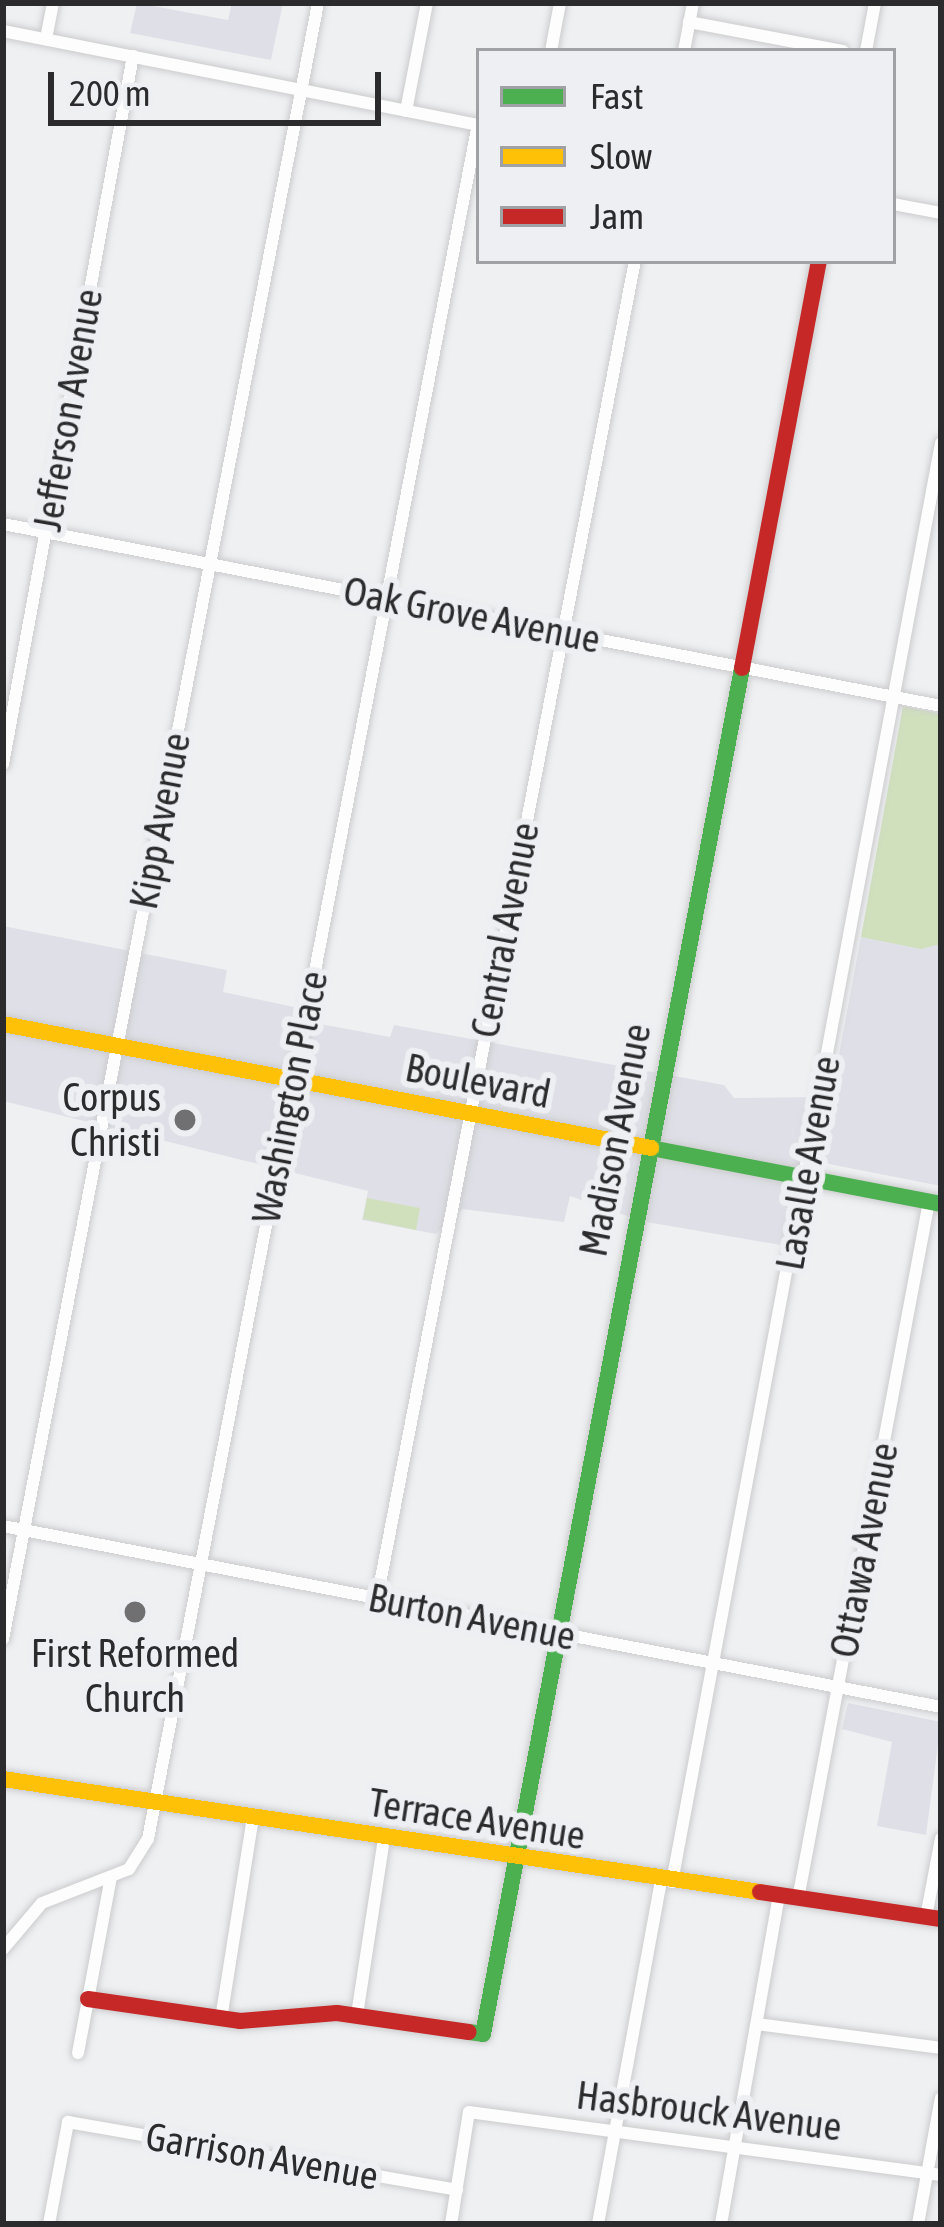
<!DOCTYPE html>
<html>
<head>
<meta charset="utf-8">
<style>
  body { margin:0 }
  #map { position:relative; width:944px; height:2227px; overflow:hidden; background:#eff0f2; font-family:"Asap Condensed",sans-serif }
  div>[style] { position:absolute }
  .built>* { inset:0; background:#dfe0e7 }
  .green>* { inset:0; background:#d0e0bd }
  .roads { filter:drop-shadow(0 0 3px #ccccce) drop-shadow(0 0 3px #ccccce) }
  .street>* { height:12px; margin:-6px; padding:0 6px; transform-origin:6px; border-radius:6px; background:#fdfdfd }
  .fast>* { height:16px; margin:-8px; padding:0 8px; transform-origin:8px; border-radius:8px; background:#4caf50 }
  .slow>* { height:16px; margin:-8px; padding:0 8px; transform-origin:8px; border-radius:8px; background:#ffc107 }
  .jam>* { height:16px; margin:-8px; padding:0 8px; transform-origin:8px; border-radius:8px; background:#c62828 }
  .dots>* { width:33px; height:33px; translate:-50% -50%; box-sizing:border-box; border:6px solid #eeeff3; border-radius:50% }
  span { translate:-50% -50%; white-space:nowrap; text-align:center; line-height:1.15; -webkit-text-stroke:12px #eeeff3; paint-order:stroke }
  .street-label { font-size:39px; color:#2b2b2d }
  .poi-label { font-size:39px; color:#2b2b2d }
  .right { translate:-100% -50%; text-align:right }
  .frame { position:absolute; inset:0; border:6px solid #2b2b2d; pointer-events:none }
  .legend { position:absolute; left:476px; top:48px; width:420px; height:216px; box-sizing:border-box; background:#eeeff3; border:3px solid #a0a1a4; margin:0; padding:15px 21px; list-style:none; font-size:36px; color:#2b2b2d }
  .legend li { display:flex; align-items:center; gap:24px; height:60px }
  .legend b { width:60px; border:3px solid #a0a1a4 }
  .scale { position:absolute; left:48px; top:72px; width:333px; height:54px; box-sizing:border-box; border:6px solid #2b2b2d; border-top:0; padding-left:15px; font-size:36px; line-height:42px; white-space:nowrap; color:#2b2b2d; -webkit-text-stroke:9px #eeeff3; paint-order:stroke }
</style>
</head>
<body>
<div id="map">
  <div class="built">
    <div style="clip-path:polygon(137px 3px,228px 20px,232px 3px,283px 3px,271px 60px,130px 33px)"></div>
    <div style="clip-path:polygon(3px 926px,227px 970px,223px 992px,299px 1008px,315px 1023px,390px 1037px,394px 1025px,724px 1085px,734px 1098px,820px 1097px,792px 1247px,641px 1221px,570px 1196px,564px 1222px,462px 1209px,436px 1234px,362px 1220px,368px 1191px,3px 1101px)"></div>
    <div style="clip-path:polygon(861px 937px,941px 944px,941px 1186px,819px 1162px)"></div>
    <div style="clip-path:polygon(848px 1703px,941px 1722px,926px 1835px,877px 1826px,892px 1742px,842px 1729px)"></div>
  </div>
  <div class="green">
    <div style="clip-path:polygon(903px 706px,941px 714px,941px 944px,921px 949px,861px 937px)"></div>
    <div style="clip-path:polygon(367px 1198px,420px 1208px,416px 1230px,363px 1219px)"></div>
  </div>
  <div class="roads">
    <div class="street">
      <div style="left:689px;top:22px;width:157px;rotate:10.7deg"></div>
      <div style="left:3px;top:31px;width:485px;rotate:11.2deg"></div>
      <div style="left:46px;top:39px;width:37px;rotate:-79deg"></div>
      <div style="left:551px;top:51px;width:49px;rotate:-79.4deg"></div>
      <div style="left:684px;top:51px;width:49px;rotate:-79.4deg"></div>
      <div style="left:866px;top:51px;width:49px;rotate:-79.4deg"></div>
      <div style="left:406px;top:111px;width:110px;rotate:-79deg"></div>
      <div style="left:893px;top:204px;width:49px;rotate:10.6deg"></div>
      <div style="left:3px;top:524px;width:955px;rotate:10.98deg"></div>
      <div style="left:3px;top:764px;width:720px;rotate:-79.6deg"></div>
      <div style="left:3px;top:1526px;width:955px;rotate:10.92deg"></div>
      <div style="left:377px;top:1599px;width:1363px;rotate:-79.09deg"></div>
      <div style="left:3px;top:1639px;width:1666px;rotate:-79.1deg"></div>
      <div style="left:672px;top:1882px;width:1464px;rotate:-79.41deg"></div>
      <div style="left:798px;top:1899px;width:709px;rotate:-79.36deg"></div>
      <div style="left:926px;top:1917px;width:80px;rotate:-79.2deg"></div>
      <div style="left:3px;top:1949px;width:60px;rotate:-49.7deg"></div>
      <div style="left:42px;top:1903px;width:93px;rotate:-21.3deg"></div>
      <div style="left:129px;top:1869px;width:36px;rotate:-58deg"></div>
      <div style="left:148px;top:1839px;width:1746px;rotate:-79.11deg"></div>
      <div style="left:357px;top:2015px;width:178px;rotate:-81.3deg"></div>
      <div style="left:221px;top:2019px;width:204px;rotate:-81deg"></div>
      <div style="left:757px;top:2024px;width:186px;rotate:7.4deg"></div>
      <div style="left:78px;top:2053px;width:179px;rotate:-79.4deg"></div>
      <div style="left:49px;top:2224px;width:104px;rotate:-79.4deg"></div>
      <div style="left:68px;top:2122px;width:395px;rotate:9.9deg"></div>
      <div style="left:451px;top:2224px;width:113px;rotate:-80.9deg"></div>
      <div style="left:469px;top:2112px;width:476px;rotate:7.6deg"></div>
      <div style="left:598px;top:2224px;width:349px;rotate:-79.6deg"></div>
      <div style="left:721px;top:2224px;width:333px;rotate:-80deg"></div>
      <div style="left:918px;top:2224px;width:128px;rotate:-79.7deg"></div>
    </div>
    <div class="fast">
      <div style="left:651px;top:1148px;width:295px;rotate:10.9deg"></div>
      <div style="left:469px;top:2032px;width:14px;rotate:8deg"></div>
      <div style="left:483px;top:2034px;width:1390px;rotate:-79.26deg"></div>
    </div>
    <div class="slow">
      <div style="left:3px;top:1024px;width:660px;rotate:10.83deg"></div>
      <div style="left:3px;top:1779px;width:765px;rotate:8.49deg"></div>
    </div>
    <div class="jam">
      <div style="left:742px;top:668px;width:414px;rotate:-79.3deg"></div>
      <div style="left:760px;top:1892px;width:183px;rotate:8.5deg"></div>
      <div style="left:88px;top:1999px;width:154px;rotate:8.2deg"></div>
      <div style="left:240px;top:2021px;width:97px;rotate:-4.7deg"></div>
      <div style="left:337px;top:2013px;width:133px;rotate:8.2deg"></div>
    </div>
  </div>
  <div class="dots">
    <div style="left:185px;top:1120px;background:#707072"></div>
    <div style="left:135px;top:1612px;background:#707072"></div>
  </div>
  <div class="street-label">
    <span style="left:68px;top:410px;rotate:-80deg">Jefferson Avenue</span>
    <span style="left:472px;top:615px;rotate:11deg">Oak Grove Avenue</span>
    <span style="left:160px;top:821px;rotate:-79deg">Kipp Avenue</span>
    <span style="left:505px;top:930px;rotate:-79deg">Central Avenue</span>
    <span style="left:478px;top:1081px;rotate:11deg">Boulevard</span>
    <span style="left:290px;top:1097px;rotate:-79deg">Washington Place</span>
    <span style="left:615px;top:1140px;rotate:-79deg">Madison Avenue</span>
    <span style="left:808px;top:1163px;rotate:-80deg">Lasalle Avenue</span>
    <span style="left:864px;top:1550px;rotate:-79deg">Ottawa Avenue</span>
    <span style="left:472px;top:1617px;rotate:11deg">Burton Avenue</span>
    <span style="left:477px;top:1819px;rotate:9deg">Terrace Avenue</span>
    <span style="left:709px;top:2111px;rotate:7deg">Hasbrouck Avenue</span>
    <span style="left:262px;top:2156px;rotate:10deg">Garrison Avenue</span>
  </div>
  <div class="poi-label">
    <span class="right" style="left:161px;top:1120px">Corpus<br>Christi</span>
    <span style="left:135px;top:1676px">First Reformed<br>Church</span>
  </div>
  <div class="frame"></div>
  <ul class="legend">
  <li><b style="height:15px;background:#4caf50"></b>Fast</li>
  <li><b style="height:15px;background:#ffc107"></b>Slow</li>
  <li><b style="height:15px;background:#c62828"></b>Jam</li>
  </ul>
  <div class="scale">200 m</div>
</div>
</body>
</html>
